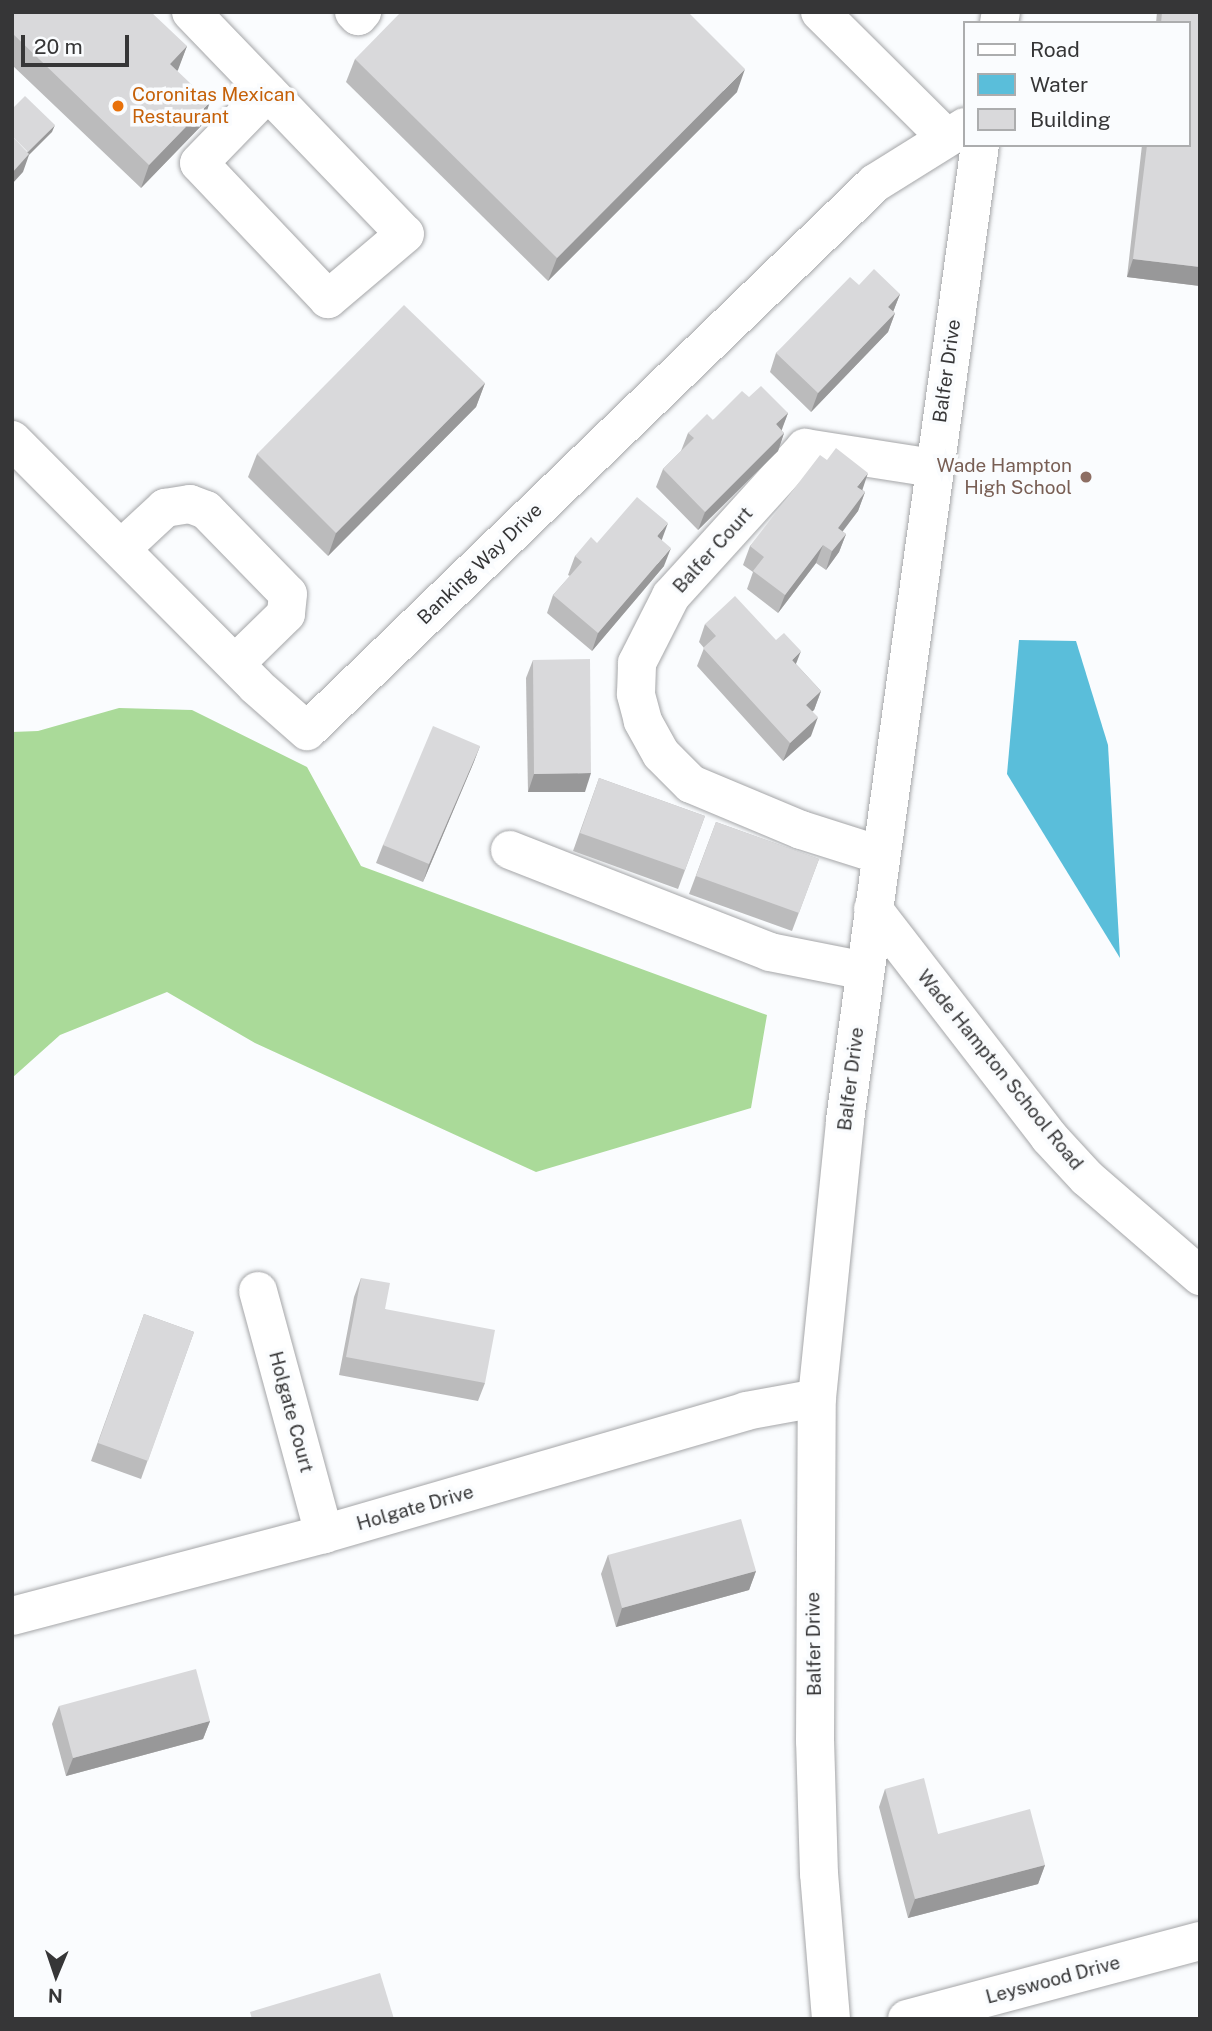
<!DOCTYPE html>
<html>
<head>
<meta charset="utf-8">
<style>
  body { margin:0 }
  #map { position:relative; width:1212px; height:2031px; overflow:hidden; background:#fafcfe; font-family:"Public Sans",sans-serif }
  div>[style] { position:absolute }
  .forest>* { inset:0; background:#aada99 }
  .water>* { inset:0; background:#5abeda }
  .roads { filter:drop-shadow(0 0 2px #a5a6a8) drop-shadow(0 0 2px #a5a6a8) }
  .minor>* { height:38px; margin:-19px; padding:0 19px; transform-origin:19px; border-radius:19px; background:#fff }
  .wall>* { inset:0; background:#bbbbbc }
  .shaded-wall>* { inset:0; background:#989899 }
  .building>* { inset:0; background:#d9d9db }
  .dots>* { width:19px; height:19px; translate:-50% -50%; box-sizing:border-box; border:4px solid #fafcfe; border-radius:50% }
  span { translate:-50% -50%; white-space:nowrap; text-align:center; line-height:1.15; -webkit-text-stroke:7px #fafcfe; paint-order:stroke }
  .food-label { font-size:19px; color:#c56008 }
  .left { translate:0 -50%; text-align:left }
  .street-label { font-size:19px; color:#363637 }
  .education-label { font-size:19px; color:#785e54 }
  .right { translate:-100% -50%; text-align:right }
  .frame { position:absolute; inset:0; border:14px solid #363637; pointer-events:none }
  .legend { position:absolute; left:963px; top:21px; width:228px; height:126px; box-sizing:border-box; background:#fafcfe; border:2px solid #acadae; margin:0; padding:9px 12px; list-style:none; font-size:21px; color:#363637 }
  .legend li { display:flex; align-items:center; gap:14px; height:35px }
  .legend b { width:35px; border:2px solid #acadae }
  .north { position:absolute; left:21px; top:1940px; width:70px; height:70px; -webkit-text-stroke:5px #fafcfe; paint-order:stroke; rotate:182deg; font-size:19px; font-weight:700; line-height:28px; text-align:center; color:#363637 }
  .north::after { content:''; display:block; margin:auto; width:24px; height:32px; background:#363637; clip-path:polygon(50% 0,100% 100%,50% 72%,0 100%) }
  .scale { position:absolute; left:21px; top:35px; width:108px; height:32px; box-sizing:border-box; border:4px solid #363637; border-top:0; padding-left:9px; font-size:21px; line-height:24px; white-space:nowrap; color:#363637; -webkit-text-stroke:5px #fafcfe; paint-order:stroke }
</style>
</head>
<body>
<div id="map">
  <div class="forest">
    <div style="clip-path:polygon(119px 708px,192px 710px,307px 767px,361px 866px,767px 1015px,751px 1108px,536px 1172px,255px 1043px,167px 992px,60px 1035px,12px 1078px,12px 732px,38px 731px)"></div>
  </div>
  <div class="water">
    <div style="clip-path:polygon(1019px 640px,1076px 641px,1108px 745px,1120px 958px,1007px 774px)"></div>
  </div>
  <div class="roads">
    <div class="minor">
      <div style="left:191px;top:12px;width:308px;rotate:46.1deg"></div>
      <div style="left:405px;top:234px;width:101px;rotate:139.8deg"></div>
      <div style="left:328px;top:299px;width:187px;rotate:-133.5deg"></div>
      <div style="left:199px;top:163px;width:99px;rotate:-45.8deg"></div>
      <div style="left:354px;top:12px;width:6px;rotate:45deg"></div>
      <div style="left:358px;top:16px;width:6px;rotate:-45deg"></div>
      <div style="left:820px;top:12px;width:177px;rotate:44.8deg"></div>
      <div style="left:999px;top:23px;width:11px;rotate:-80deg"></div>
      <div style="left:12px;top:440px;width:346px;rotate:45.2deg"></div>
      <div style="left:256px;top:686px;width:68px;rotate:41.4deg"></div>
      <div style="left:307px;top:731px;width:789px;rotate:-43.97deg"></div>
      <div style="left:875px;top:183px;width:106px;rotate:-31.9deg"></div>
      <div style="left:122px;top:548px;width:59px;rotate:-42.9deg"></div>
      <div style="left:165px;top:508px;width:25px;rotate:-9deg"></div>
      <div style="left:190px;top:504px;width:17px;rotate:21deg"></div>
      <div style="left:206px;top:510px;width:117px;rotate:45.7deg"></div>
      <div style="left:288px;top:594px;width:20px;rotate:96deg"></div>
      <div style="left:286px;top:614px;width:71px;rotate:135.6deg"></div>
      <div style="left:510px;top:850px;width:279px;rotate:21.4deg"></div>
      <div style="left:770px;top:952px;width:97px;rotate:11.3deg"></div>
      <div style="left:880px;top:855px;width:83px;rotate:-162.4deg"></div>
      <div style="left:801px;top:830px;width:119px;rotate:-157.3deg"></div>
      <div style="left:691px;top:784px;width:42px;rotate:-135deg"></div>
      <div style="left:661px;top:754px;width:38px;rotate:-119deg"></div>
      <div style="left:643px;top:721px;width:28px;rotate:-105deg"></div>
      <div style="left:636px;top:694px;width:31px;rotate:-88deg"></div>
      <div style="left:637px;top:663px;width:75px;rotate:-63.1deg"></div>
      <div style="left:671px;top:596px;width:200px;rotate:-47.8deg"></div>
      <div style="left:805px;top:448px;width:130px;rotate:8.9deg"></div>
      <div style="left:873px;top:909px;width:288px;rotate:52.3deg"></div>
      <div style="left:1049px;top:1137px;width:56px;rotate:47.2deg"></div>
      <div style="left:1087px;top:1178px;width:150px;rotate:40.9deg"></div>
      <div style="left:258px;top:1291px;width:252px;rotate:74.8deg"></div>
      <div style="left:12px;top:1616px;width:323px;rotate:-14.7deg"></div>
      <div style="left:324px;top:1534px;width:440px;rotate:-16.2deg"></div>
      <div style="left:746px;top:1411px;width:72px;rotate:-10.4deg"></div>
      <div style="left:831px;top:2019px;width:145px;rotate:-94.7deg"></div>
      <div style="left:819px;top:1874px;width:133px;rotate:-91.7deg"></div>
      <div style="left:815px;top:1741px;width:343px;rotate:-89.7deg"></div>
      <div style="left:817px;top:1398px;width:279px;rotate:-84.2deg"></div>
      <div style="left:845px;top:1120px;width:984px;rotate:-82.12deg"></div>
      <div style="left:907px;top:2019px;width:303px;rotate:-14.9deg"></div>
    </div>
  </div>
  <div class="wall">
    <div style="clip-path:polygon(12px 12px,187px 46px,177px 71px,202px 125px,141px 188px,12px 65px)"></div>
    <div style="clip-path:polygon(1157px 12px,1200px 12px,1200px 286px,1127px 277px,1142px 145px,1189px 145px,1189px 23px,1156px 23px)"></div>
    <div style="clip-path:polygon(355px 59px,737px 92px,548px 281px,346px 82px)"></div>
    <div style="clip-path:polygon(859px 285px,900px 294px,893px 312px,895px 313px,888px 332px,811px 412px,770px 372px,776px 353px)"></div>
    <div style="clip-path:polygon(485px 383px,476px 407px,328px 556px,248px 477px,257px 454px)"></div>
    <div style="clip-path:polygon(749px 397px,788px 413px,781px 430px,784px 433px,778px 451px,698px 530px,656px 487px,663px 469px,681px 451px,688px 433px,713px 420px)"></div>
    <div style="clip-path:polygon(827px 460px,865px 492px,858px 511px,842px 531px,846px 534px,839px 552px,826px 570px,816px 563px,778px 613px,747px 589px,753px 572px,743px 565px,750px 546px)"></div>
    <div style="clip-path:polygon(597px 543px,664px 566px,592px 651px,547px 613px,553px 595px,570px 576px,568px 575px,575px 556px)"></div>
    <div style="clip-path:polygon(705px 624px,796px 664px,821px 691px,814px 710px,812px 711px,811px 736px,783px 761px,697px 666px,704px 648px,699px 642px)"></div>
    <div style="clip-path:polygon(533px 660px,585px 792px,528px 792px,526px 678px)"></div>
    <div style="clip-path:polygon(480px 746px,473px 764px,423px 882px,376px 863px,383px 845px)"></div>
    <div style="clip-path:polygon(599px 778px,705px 816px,678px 889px,573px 851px)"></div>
    <div style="clip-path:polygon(716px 822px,819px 859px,792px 931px,689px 894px)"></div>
    <div style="clip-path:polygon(361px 1278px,385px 1309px,485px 1383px,478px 1401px,339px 1375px,354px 1297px)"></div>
    <div style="clip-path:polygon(144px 1314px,194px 1332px,141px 1479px,91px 1461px)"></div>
    <div style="clip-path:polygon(608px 1555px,756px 1571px,749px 1590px,616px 1627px,601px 1574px)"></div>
    <div style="clip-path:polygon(59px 1706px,210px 1721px,203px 1739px,66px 1776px,52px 1724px)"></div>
    <div style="clip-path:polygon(885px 1789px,938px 1834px,1045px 1865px,1038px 1884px,908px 1918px,879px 1807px)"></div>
  </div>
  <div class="shaded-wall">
    <div style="clip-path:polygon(187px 46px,178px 70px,161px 87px,170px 64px)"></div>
    <div style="clip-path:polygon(745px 69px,737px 92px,548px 281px,557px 258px)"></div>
    <div style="clip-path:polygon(210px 102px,202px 125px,141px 188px,149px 165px)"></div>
    <div style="clip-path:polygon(55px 125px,52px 132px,29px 155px,23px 172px,12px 184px,12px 173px,20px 159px)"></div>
    <div style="clip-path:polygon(1133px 259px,1200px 267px,1200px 286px,1127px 277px)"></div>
    <div style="clip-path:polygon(900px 294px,893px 312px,888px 307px)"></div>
    <div style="clip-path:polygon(895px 313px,888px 332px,811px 412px,818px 393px)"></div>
    <div style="clip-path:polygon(485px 383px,476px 407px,328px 556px,336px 533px)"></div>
    <div style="clip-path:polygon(788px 413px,781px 432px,776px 424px)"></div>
    <div style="clip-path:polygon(784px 433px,778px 451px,698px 530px,705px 512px)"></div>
    <div style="clip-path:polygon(868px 473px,862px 491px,857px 487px)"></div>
    <div style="clip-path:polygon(865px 492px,858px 511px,831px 547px,838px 528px)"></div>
    <div style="clip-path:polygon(668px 523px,661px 542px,657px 536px)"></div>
    <div style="clip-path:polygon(846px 534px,839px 552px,826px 570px,832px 551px)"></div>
    <div style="clip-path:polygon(823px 545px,816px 563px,778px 613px,785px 595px)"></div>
    <div style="clip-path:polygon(671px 548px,664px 566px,592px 651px,598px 633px)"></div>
    <div style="clip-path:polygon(801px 651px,794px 669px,792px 660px)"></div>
    <div style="clip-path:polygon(821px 691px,814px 710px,799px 723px,806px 705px)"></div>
    <div style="clip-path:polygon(818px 717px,811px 736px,783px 761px,790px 743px)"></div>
    <div style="clip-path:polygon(480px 746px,473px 764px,423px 882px,429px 864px)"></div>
    <div style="clip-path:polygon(591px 773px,585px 792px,528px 792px,534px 774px)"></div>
    <div style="clip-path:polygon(756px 1571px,749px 1590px,616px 1627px,622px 1608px)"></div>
    <div style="clip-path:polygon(210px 1721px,203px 1739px,66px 1776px,73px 1758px)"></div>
    <div style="clip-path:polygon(1045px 1865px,1038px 1884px,908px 1918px,915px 1899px)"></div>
  </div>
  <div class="building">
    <div style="clip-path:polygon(12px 12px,151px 12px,187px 46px,170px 64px,210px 102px,149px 165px,12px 33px)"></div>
    <div style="clip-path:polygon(401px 12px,688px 12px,745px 69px,557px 258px,355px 59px)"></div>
    <div style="clip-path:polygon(1162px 12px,1200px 12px,1200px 267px,1133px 259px,1147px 145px,1189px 145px,1189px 23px,1161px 23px)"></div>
    <div style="clip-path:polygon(25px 96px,55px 125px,28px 152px,12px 136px,12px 109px)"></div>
    <div style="clip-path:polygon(12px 136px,29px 154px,12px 173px)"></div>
    <div style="clip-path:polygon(874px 269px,900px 294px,888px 307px,895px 313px,818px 393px,776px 353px,850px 277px,859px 285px)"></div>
    <div style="clip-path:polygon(404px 305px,485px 383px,336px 533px,257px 454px)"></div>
    <div style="clip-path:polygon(761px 386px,788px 413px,776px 424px,784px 433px,705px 512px,663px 469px,694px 438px,688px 433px,707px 414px,713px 420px,742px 391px,749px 397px)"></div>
    <div style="clip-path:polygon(836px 448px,868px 473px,857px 487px,865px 492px,838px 528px,846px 534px,832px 551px,823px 545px,785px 595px,753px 571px,764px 557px,750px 546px,820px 455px,827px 460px)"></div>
    <div style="clip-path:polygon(637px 497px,668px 523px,657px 536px,671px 548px,598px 633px,553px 595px,582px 562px,575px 556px,591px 537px,597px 543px)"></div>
    <div style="clip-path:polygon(735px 596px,776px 640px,784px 633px,801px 651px,792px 660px,821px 691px,806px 705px,818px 717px,790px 743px,703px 648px,716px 636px,705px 624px)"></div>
    <div style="clip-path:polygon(590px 659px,591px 773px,534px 774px,533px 660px)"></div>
    <div style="clip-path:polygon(433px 726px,480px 746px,429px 864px,383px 845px)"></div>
    <div style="clip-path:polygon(599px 778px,705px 816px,685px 870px,580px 833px)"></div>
    <div style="clip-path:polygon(716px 822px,819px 859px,799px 913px,696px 876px)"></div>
    <div style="clip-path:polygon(361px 1278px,390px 1283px,385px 1309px,495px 1330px,485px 1383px,346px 1357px)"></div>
    <div style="clip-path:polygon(144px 1314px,194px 1332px,148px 1461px,98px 1443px)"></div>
    <div style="clip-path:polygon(741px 1519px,756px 1571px,622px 1608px,608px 1555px)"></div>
    <div style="clip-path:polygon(196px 1669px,210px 1721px,73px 1758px,59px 1706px)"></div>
    <div style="clip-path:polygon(924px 1778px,938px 1834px,1030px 1809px,1045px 1865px,915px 1899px,885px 1789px)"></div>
    <div style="clip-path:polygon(380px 1973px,394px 2019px,252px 2019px,250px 2012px)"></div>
  </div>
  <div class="dots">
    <div style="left:118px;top:106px;background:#e8710a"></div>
    <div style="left:1086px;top:477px;background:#8d6e63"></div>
  </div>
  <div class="food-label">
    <span class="left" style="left:132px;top:106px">Coronitas Mexican<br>Restaurant</span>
  </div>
  <div class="street-label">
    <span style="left:947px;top:371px;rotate:-82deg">Balfer Drive</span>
    <span style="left:713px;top:550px;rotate:-48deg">Balfer Court</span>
    <span style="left:480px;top:564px;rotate:-44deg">Banking Way Drive</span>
    <span style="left:1000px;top:1070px;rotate:51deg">Wade Hampton School Road</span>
    <span style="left:851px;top:1079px;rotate:-83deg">Balfer Drive</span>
    <span style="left:291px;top:1412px;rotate:75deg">Holgate Court</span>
    <span style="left:415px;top:1508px;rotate:-16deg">Holgate Drive</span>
    <span style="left:814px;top:1644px;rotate:-91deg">Balfer Drive</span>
    <span style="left:1053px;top:1980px;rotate:-15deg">Leyswood Drive</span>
  </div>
  <div class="education-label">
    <span class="right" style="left:1072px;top:477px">Wade Hampton<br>High School</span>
  </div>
  <div class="frame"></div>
  <ul class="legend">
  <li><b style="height:9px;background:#fff"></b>Road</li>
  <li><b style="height:19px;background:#5abeda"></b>Water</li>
  <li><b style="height:19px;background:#d9d9db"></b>Building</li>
  </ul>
  <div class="north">N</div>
  <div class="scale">20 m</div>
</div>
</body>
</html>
